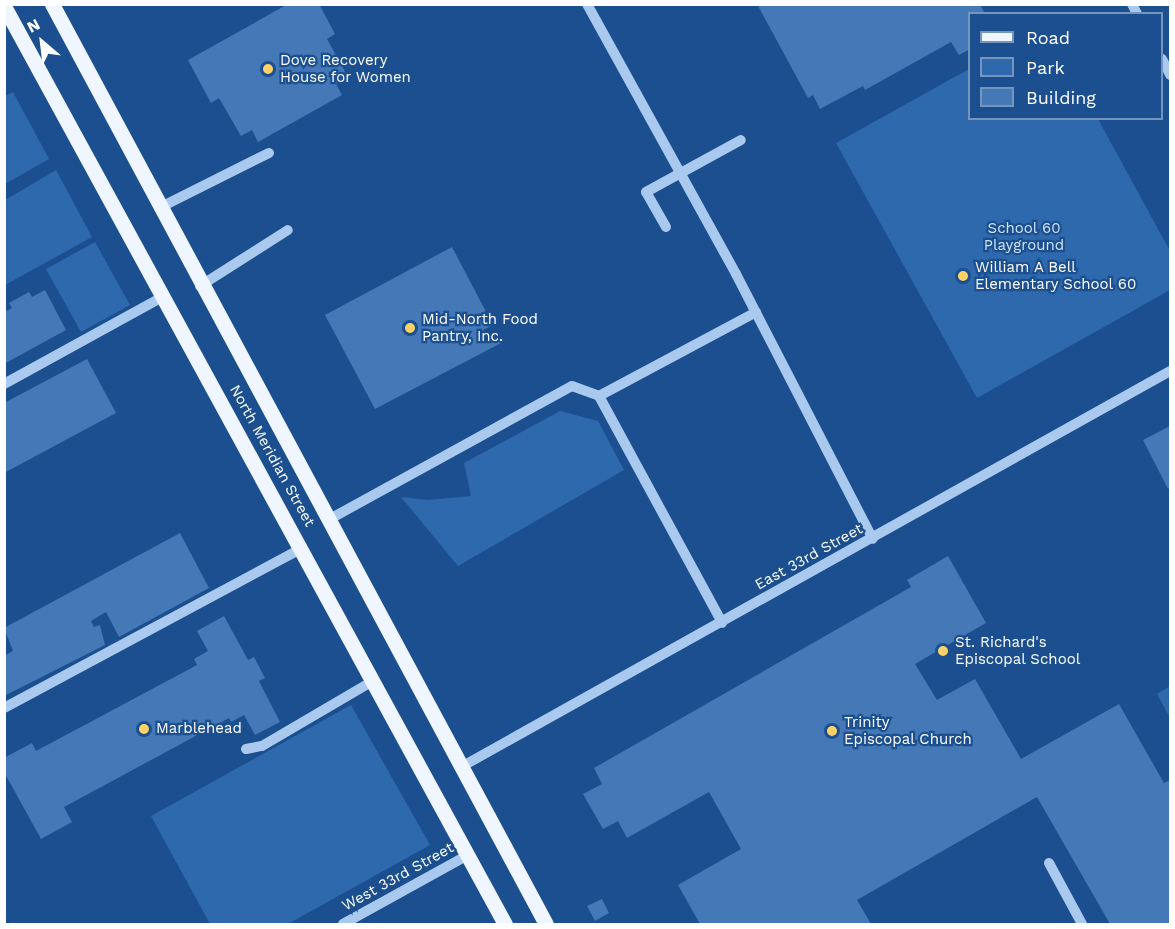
<!DOCTYPE html>
<html>
<head>
<meta charset="utf-8">
<style>
  body { margin:0 }
  #map { position:relative; width:1175px; height:929px; overflow:hidden; background:#1b4f8f; font-family:"Work Sans",sans-serif }
  div>[style] { position:absolute }
  .green>* { inset:0; background:#2e69ad }
  .building>* { inset:0; background:#4478b7 }
  .minor>* { height:10px; margin:-5px; padding:0 5px; transform-origin:5px; border-radius:5px; background:#a9c9ee }
  .major>* { height:15px; margin:-7.5px; padding:0 7.5px; transform-origin:7.5px; border-radius:7.5px; background:#f0f6ff }
  .dots>* { width:16px; height:16px; translate:-50% -50%; box-sizing:border-box; border:3px solid #1b4f8f; border-radius:50% }
  span { translate:-50% -50%; white-space:nowrap; text-align:center; line-height:1.15; -webkit-text-stroke:4.5px #1b4f8f; paint-order:stroke }
  .poi-label { font-size:15px; color:#fff }
  .left { translate:0 -50%; text-align:left }
  .park-label { font-size:15px; color:#cfe3fa }
  .street-label { font-size:15px; color:#fff }
  .frame { position:absolute; inset:0; border:6px solid #fff; pointer-events:none }
  .legend { position:absolute; left:968px; top:12px; width:195px; height:108px; box-sizing:border-box; background:#1b4f8f; border:2px solid #7695bc; margin:0; padding:8px 10px; list-style:none; font-size:18px; color:#fff }
  .legend li { display:flex; align-items:center; gap:12px; height:30px }
  .legend b { width:30px; border:2px solid #7695bc }
  .north { position:absolute; left:12px; top:12px; width:60px; height:60px; -webkit-text-stroke:4px #1b4f8f; paint-order:stroke; rotate:332deg; font-size:16px; font-weight:700; line-height:24px; text-align:center; color:#fff }
  .north::after { content:''; display:block; margin:auto; width:21px; height:27px; background:#fff; clip-path:polygon(50% 0,100% 100%,50% 72%,0 100%) }
</style>
</head>
<body>
<div id="map">
  <div class="green">
    <div style="clip-path:polygon(969px 69px,970px 118px,1098px 119px,1170px 251px,1170px 290px,977px 398px,836px 143px)"></div>
    <div style="clip-path:polygon(13px 92px,49px 159px,5px 184px,5px 96px)"></div>
    <div style="clip-path:polygon(56px 170px,92px 237px,5px 285px,5px 200px)"></div>
    <div style="clip-path:polygon(95px 242px,130px 305px,81px 332px,46px 269px)"></div>
    <div style="clip-path:polygon(560px 411px,598px 421px,624px 470px,458px 566px,401px 497px,428px 500px,471px 496px,464px 463px)"></div>
    <div style="clip-path:polygon(1170px 686px,1170px 718px,1157px 694px)"></div>
    <div style="clip-path:polygon(351px 705px,430px 845px,288px 924px,210px 924px,151px 816px)"></div>
  </div>
  <div class="building">
    <div style="clip-path:polygon(288px 4px,319px 4px,335px 34px,327px 39px,348px 77px,336px 84px,342px 95px,258px 142px,252px 130px,241px 136px,219px 98px,211px 103px,188px 60px)"></div>
    <div style="clip-path:polygon(757px 4px,980px 4px,985px 14px,970px 14px,970px 49px,959px 55px,951px 42px,865px 90px,863px 86px,820px 109px,813px 95px,808px 98px)"></div>
    <div style="clip-path:polygon(452px 247px,493px 325px,483px 330px,487px 337px,497px 332px,503px 342px,375px 409px,325px 315px)"></div>
    <div style="clip-path:polygon(45px 290px,66px 330px,4px 364px,4px 306px,7px 311px,12px 308px,9px 303px,29px 292px,32px 297px)"></div>
    <div style="clip-path:polygon(87px 359px,116px 413px,4px 473px,4px 403px)"></div>
    <div style="clip-path:polygon(1170px 426px,1170px 488px,1168px 489px,1143px 440px)"></div>
    <div style="clip-path:polygon(180px 533px,209px 588px,119px 637px,106px 612px,91px 621px,94px 627px,100px 625px,105px 645px,4px 696px,4px 656px,13px 651px,4px 628px)"></div>
    <div style="clip-path:polygon(948px 556px,986px 623px,915px 664px,937px 700px,975px 679px,1021px 759px,1119px 704px,1164px 783px,1170px 780px,1170px 923px,1110px 924px,1037px 797px,857px 900px,871px 924px,700px 924px,678px 885px,741px 849px,709px 792px,627px 838px,618px 821px,603px 829px,583px 794px,602px 784px,594px 768px,911px 587px,907px 580px)"></div>
    <div style="clip-path:polygon(224px 616px,248px 660px,254px 657px,265px 678px,259px 681px,280px 722px,255px 735px,244px 715px,231px 722px,229px 718px,64px 807px,72px 822px,41px 839px,4px 772px,4px 758px,32px 743px,36px 751px,197px 665px,194px 659px,208px 651px,197px 631px)"></div>
    <div style="clip-path:polygon(602px 899px,609px 913px,595px 921px,587px 906px)"></div>
  </div>
  <div class="minor">
    <div style="left:587px;top:4px;width:308px;rotate:61.1deg"></div>
    <div style="left:736px;top:274px;width:298px;rotate:62.7deg"></div>
    <div style="left:1132px;top:4px;width:11px;rotate:63deg"></div>
    <div style="left:1162px;top:59px;width:18px;rotate:63deg"></div>
    <div style="left:159px;top:208px;width:123px;rotate:-26.6deg"></div>
    <div style="left:666px;top:227px;width:40px;rotate:-119.7deg"></div>
    <div style="left:646px;top:192px;width:108px;rotate:-28.7deg"></div>
    <div style="left:200px;top:286px;width:104px;rotate:-32.5deg"></div>
    <div style="left:4px;top:384px;width:183px;rotate:-28.8deg"></div>
    <div style="left:599px;top:396px;width:258px;rotate:61.5deg"></div>
    <div style="left:328px;top:520px;width:278px;rotate:-28.8deg"></div>
    <div style="left:572px;top:386px;width:29px;rotate:20deg"></div>
    <div style="left:599px;top:396px;width:178px;rotate:-28.1deg"></div>
    <div style="left:4px;top:708px;width:338px;rotate:-28.2deg"></div>
    <div style="left:246px;top:749px;width:16px;rotate:-11deg"></div>
    <div style="left:262px;top:746px;width:129px;rotate:-30.4deg"></div>
    <div style="left:461px;top:767px;width:812px;rotate:-29.18deg"></div>
    <div style="left:1049px;top:863px;width:69px;rotate:61.6deg"></div>
    <div style="left:343px;top:924px;width:143px;rotate:-28.9deg"></div>
  </div>
  <div class="major">
    <div style="left:52px;top:4px;width:1044px;rotate:61.77deg"></div>
    <div style="left:4px;top:6px;width:1046px;rotate:61.38deg"></div>
  </div>
  <div class="dots">
    <div style="left:268px;top:69px;background:#ffd166"></div>
    <div style="left:963px;top:276px;background:#ffd166"></div>
    <div style="left:410px;top:328px;background:#ffd166"></div>
    <div style="left:943px;top:651px;background:#ffd166"></div>
    <div style="left:144px;top:729px;background:#ffd166"></div>
    <div style="left:832px;top:731px;background:#ffd166"></div>
  </div>
  <div class="poi-label">
    <span class="left" style="left:280px;top:69px">Dove Recovery<br>House for Women</span>
    <span class="left" style="left:975px;top:276px">William A Bell<br>Elementary School 60</span>
    <span class="left" style="left:422px;top:328px">Mid-North Food<br>Pantry, Inc.</span>
    <span class="left" style="left:955px;top:651px">St. Richard's<br>Episcopal School</span>
    <span class="left" style="left:844px;top:731px">Trinity<br>Episcopal Church</span>
    <span class="left" style="left:156px;top:729px">Marblehead</span>
  </div>
  <div class="park-label">
    <span style="left:1024px;top:237px">School 60<br>Playground</span>
  </div>
  <div class="street-label">
    <span style="left:272px;top:456px;rotate:61deg">North Meridian Street</span>
    <span style="left:809px;top:557px;rotate:-29deg">East 33rd Street</span>
    <span style="left:398px;top:877px;rotate:-29deg">West 33rd Street</span>
  </div>
  <div class="frame"></div>
  <ul class="legend">
  <li><b style="height:8px;background:#f0f6ff"></b>Road</li>
  <li><b style="height:16px;background:#2e69ad"></b>Park</li>
  <li><b style="height:16px;background:#4478b7"></b>Building</li>
  </ul>
  <div class="north">N</div>
</div>
</body>
</html>
